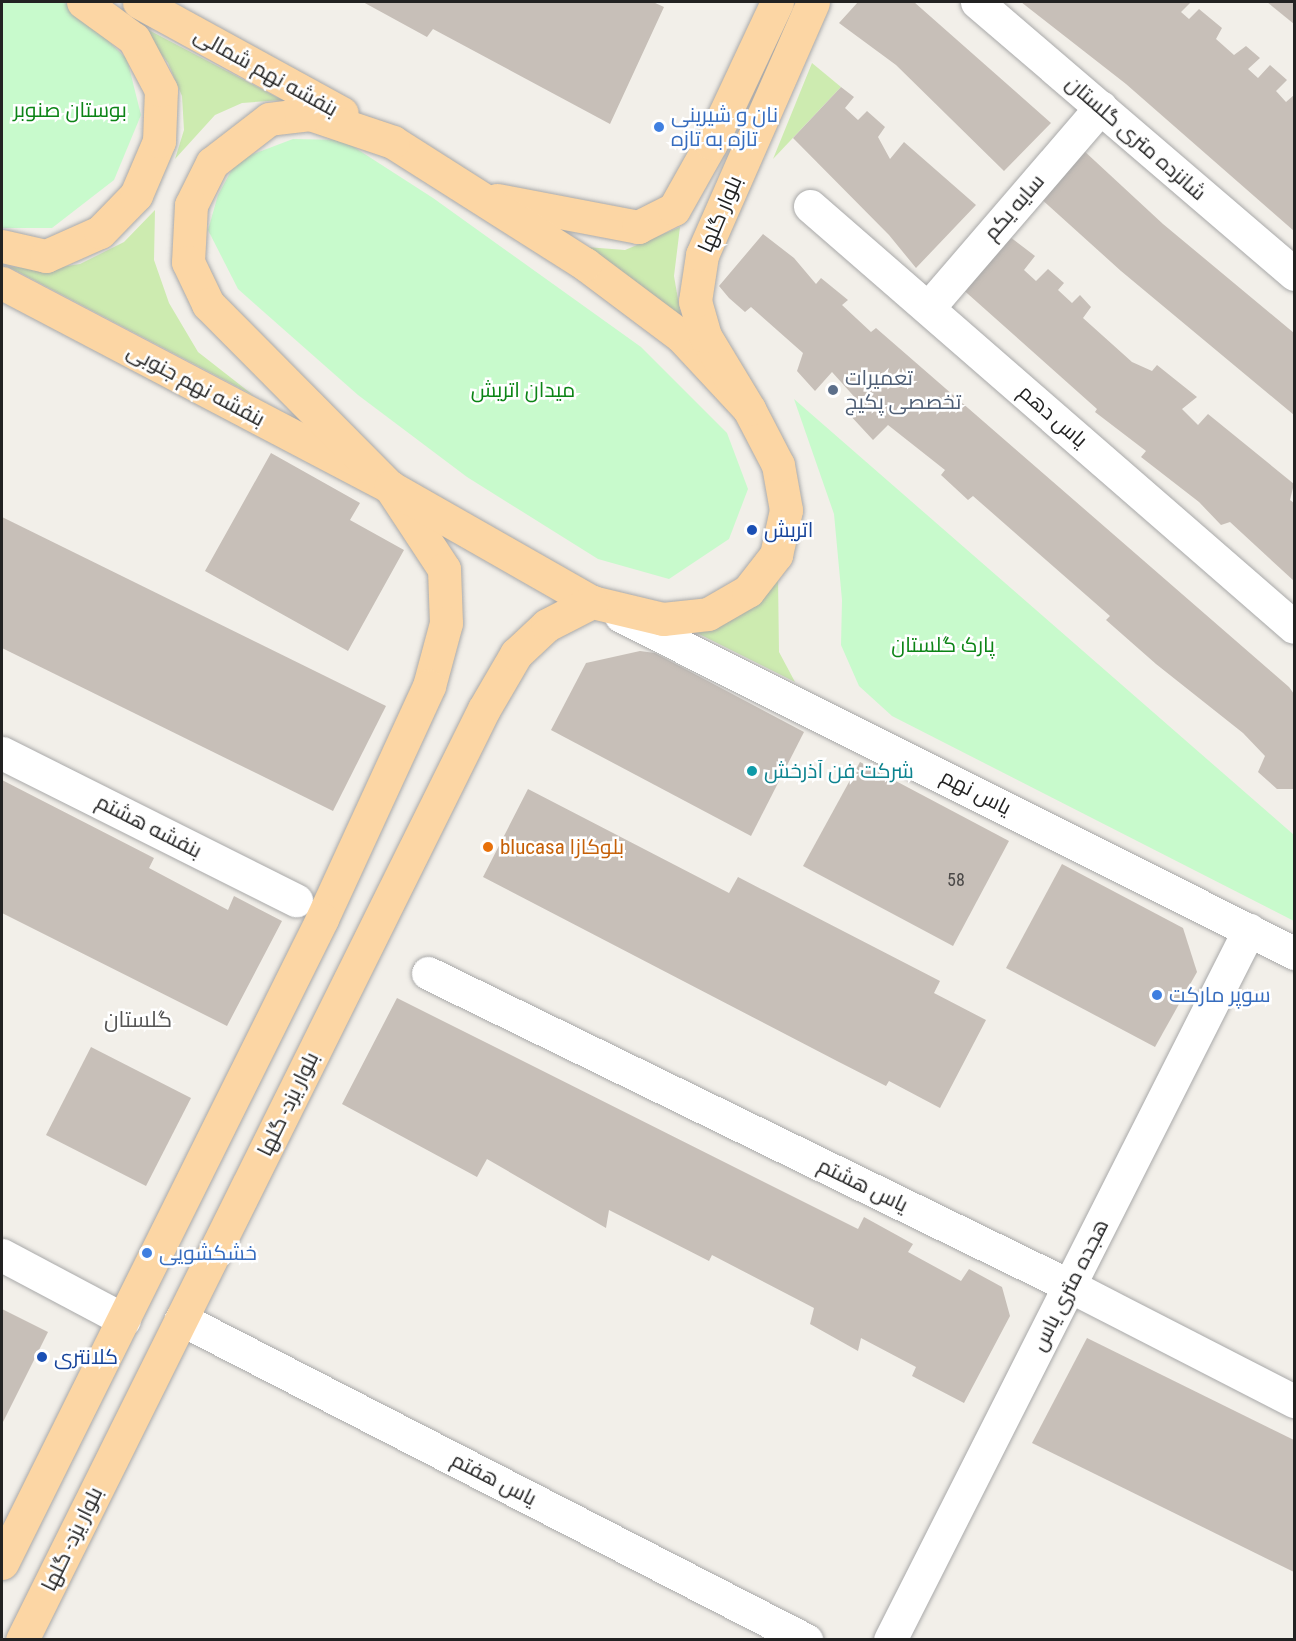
<!DOCTYPE html>
<html>
<head>
<meta charset="utf-8">
<style>
  body { margin:0 }
  #map { position:relative; width:1296px; height:1641px; overflow:hidden; background:#f2efe9; font-family:"Roboto Condensed",Cairo,sans-serif }
  div>[style] { position:absolute }
  .grass>* { inset:0; background:#cdebb0 }
  .park>* { inset:0; background:#c8facc }
  .building>* { inset:0; background:#c7bfb8 }
  .roads { filter:drop-shadow(0 0 2px #a9a9a9) drop-shadow(0 0 2px #a9a9a9) }
  .minor>* { height:33px; margin:-16.5px; padding:0 16.5px; transform-origin:16.5px; border-radius:16.5px; background:#fff }
  .major>* { height:33px; margin:-16.5px; padding:0 16.5px; transform-origin:16.5px; border-radius:16.5px; background:#fcd6a4 }
  .dots>* { width:16px; height:16px; translate:-50% -50%; box-sizing:border-box; border:3px solid #fff; border-radius:50% }
  span { translate:-50% -50%; white-space:nowrap; text-align:center; line-height:1.15; -webkit-text-stroke:5px #fff; paint-order:stroke }
  .number-label { font-size:18px; color:#4b4948 }
  .number-label span { -webkit-text-stroke-width:0 }
  .street-label { font-size:21px; color:#222 }
  .park-label { font-size:21px; color:#0c8416 }
  .shop-label { font-size:21px; color:#366cbe }
  .left { translate:0 -50%; text-align:left }
  .service-label { font-size:21px; color:#4e5e75 }
  .transit-label { font-size:21px; color:#164399 }
  .culture-label { font-size:21px; color:#0d838f }
  .food-label { font-size:21px; color:#c56008 }
  .neighbourhood-label { font-size:22px; color:#555 }
  .frame { position:absolute; inset:0; border:3px solid #222; pointer-events:none }
</style>
</head>
<body>
<div id="map">
  <div class="grass">
    <div style="clip-path:polygon(139px 25px,282px 100px,242px 103px,215px 115px,175px 159px,184px 130px,182px 96px,168px 63px)"></div>
    <div style="clip-path:polygon(812px 63px,841px 87px,773px 159px)"></div>
    <div style="clip-path:polygon(155px 210px,154px 260px,169px 303px,198px 352px,253px 395px,9px 267px,48px 269px,80px 264px,124px 242px)"></div>
    <div style="clip-path:polygon(680px 227px,674px 276px,681px 317px,586px 247px,625px 250px)"></div>
    <div style="clip-path:polygon(778px 578px,779px 652px,795px 682px,695px 632px,724px 620px)"></div>
  </div>
  <div class="park">
    <div style="clip-path:polygon(2px 2px,63px 2px,75px 9px,127px 59px,141px 115px,114px 180px,52px 228px,2px 228px)"></div>
    <div style="clip-path:polygon(293px 139px,343px 140px,433px 198px,641px 347px,727px 433px,748px 489px,729px 539px,669px 579px,598px 559px,467px 477px,358px 395px,238px 289px,208px 230px,218px 195px,237px 160px)"></div>
    <div style="clip-path:polygon(794px 399px,1294px 835px,1294px 921px,892px 716px,859px 686px,841px 645px,842px 600px,834px 514px)"></div>
  </div>
  <div class="building">
    <div style="clip-path:polygon(363px 2px,653px 2px,664px 7px,610px 124px,433px 29px,427px 37px)"></div>
    <div style="clip-path:polygon(858px 2px,914px 2px,1051px 123px,1004px 171px,896px 65px,839px 23px)"></div>
    <div style="clip-path:polygon(1021px 2px,1191px 2px,1181px 12px,1189px 19px,1199px 9px,1222px 28px,1216px 39px,1234px 55px,1246px 46px,1260px 58px,1248px 69px,1258px 78px,1270px 65px,1287px 80px,1276px 91px,1286px 102px,1294px 95px,1294px 231px,1126px 84px)"></div>
    <div style="clip-path:polygon(1267px 2px,1294px 2px,1294px 24px)"></div>
    <div style="clip-path:polygon(841px 87px,854px 97px,845px 108px,858px 120px,867px 111px,885px 127px,878px 137px,890px 159px,904px 142px,976px 205px,916px 268px,889px 235px,793px 138px)"></div>
    <div style="clip-path:polygon(1082px 149px,1163px 224px,1294px 333px,1294px 415px,1121px 271px,1039px 197px)"></div>
    <div style="clip-path:polygon(763px 234px,794px 258px,816px 284px,821px 278px,848px 300px,842px 305px,871px 332px,876px 328px,1289px 687px,1294px 694px,1294px 789px,1277px 789px,1258px 772px,1265px 756px,1243px 733px,1156px 664px,1106px 620px,1110px 616px,973px 496px,968px 500px,941px 475px,945px 470px,888px 425px,873px 440px,848px 413px,859px 402px,832px 372px,815px 391px,797px 371px,803px 353px,751px 307px,745px 312px,729px 298px,719px 286px)"></div>
    <div style="clip-path:polygon(1006px 234px,1035px 256px,1024px 270px,1036px 281px,1048px 269px,1064px 283px,1058px 290px,1072px 303px,1080px 295px,1091px 307px,1083px 318px,1132px 362px,1152px 371px,1157px 365px,1197px 397px,1182px 409px,1198px 425px,1208px 414px,1294px 484px,1290px 500px,1294px 503px,1294px 581px,1230px 522px,1221px 525px,1199px 502px,1141px 457px,1146px 451px,1095px 412px,1097px 409px,959px 286px)"></div>
    <div style="clip-path:polygon(271px 453px,360px 503px,350px 520px,404px 550px,348px 651px,205px 571px)"></div>
    <div style="clip-path:polygon(2px 517px,386px 706px,333px 811px,2px 648px)"></div>
    <div style="clip-path:polygon(640px 651px,655px 653px,804px 732px,751px 836px,551px 730px,586px 663px)"></div>
    <div style="clip-path:polygon(860px 762px,1009px 841px,953px 946px,803px 866px)"></div>
    <div style="clip-path:polygon(2px 780px,154px 858px,149px 868px,228px 910px,234px 896px,282px 921px,227px 1026px,2px 913px)"></div>
    <div style="clip-path:polygon(528px 789px,729px 893px,738px 877px,940px 981px,934px 993px,986px 1020px,940px 1108px,889px 1081px,886px 1086px,837px 1061px,483px 877px)"></div>
    <div style="clip-path:polygon(1062px 864px,1183px 928px,1197px 972px,1155px 1047px,1006px 968px)"></div>
    <div style="clip-path:polygon(397px 998px,858px 1229px,864px 1217px,913px 1244px,908px 1252px,961px 1281px,969px 1269px,1002px 1287px,1010px 1316px,964px 1403px,912px 1376px,916px 1367px,861px 1338px,858px 1351px,810px 1324px,814px 1308px,712px 1255px,709px 1261px,609px 1210px,606px 1228px,487px 1159px,477px 1177px,342px 1104px)"></div>
    <div style="clip-path:polygon(91px 1047px,191px 1098px,146px 1186px,46px 1135px)"></div>
    <div style="clip-path:polygon(2px 1309px,48px 1332px,2px 1424px)"></div>
    <div style="clip-path:polygon(1087px 1338px,1294px 1440px,1294px 1572px,1032px 1443px)"></div>
  </div>
  <div class="roads">
    <div class="minor">
      <div style="left:977px;top:2px;width:418px;rotate:40.6deg"></div>
      <div style="left:810px;top:206px;width:641px;rotate:41.02deg"></div>
      <div style="left:928px;top:308px;width:265px;rotate:-49.3deg"></div>
      <div style="left:621px;top:616px;width:753px;rotate:26.6deg"></div>
      <div style="left:2px;top:753px;width:329px;rotate:26.6deg"></div>
      <div style="left:428px;top:973px;width:714px;rotate:25.99deg"></div>
      <div style="left:1070px;top:1286px;width:252px;rotate:27.2deg"></div>
      <div style="left:2px;top:1255px;width:138px;rotate:28deg"></div>
      <div style="left:181px;top:1319px;width:703px;rotate:27.19deg"></div>
      <div style="left:890px;top:1640px;width:796px;rotate:-63.18deg"></div>
    </div>
    <div class="major">
      <div style="left:139px;top:2px;width:231px;rotate:28.7deg"></div>
      <div style="left:497px;top:200px;width:144px;rotate:10.8deg"></div>
      <div style="left:638px;top:227px;width:40px;rotate:-26.6deg"></div>
      <div style="left:674px;top:209px;width:76px;rotate:-60.7deg"></div>
      <div style="left:711px;top:143px;width:156px;rotate:-64.9deg"></div>
      <div style="left:2px;top:246px;width:45px;rotate:12.8deg"></div>
      <div style="left:46px;top:256px;width:59px;rotate:-24deg"></div>
      <div style="left:100px;top:232px;width:52px;rotate:-45.8deg"></div>
      <div style="left:136px;top:195px;width:59px;rotate:-66.9deg"></div>
      <div style="left:159px;top:141px;width:51px;rotate:-87.8deg"></div>
      <div style="left:161px;top:90px;width:58px;rotate:-117.9deg"></div>
      <div style="left:134px;top:39px;width:63px;rotate:-144deg"></div>
      <div style="left:2px;top:283px;width:438px;rotate:27.7deg"></div>
      <div style="left:390px;top:487px;width:98px;rotate:56.6deg"></div>
      <div style="left:444px;top:569px;width:54px;rotate:87.9deg"></div>
      <div style="left:446px;top:623px;width:65px;rotate:105.1deg"></div>
      <div style="left:429px;top:686px;width:256px;rotate:114.7deg"></div>
      <div style="left:322px;top:919px;width:719px;rotate:116.42deg"></div>
      <div style="left:749px;top:409px;width:100px;rotate:-133deg"></div>
      <div style="left:681px;top:336px;width:120px;rotate:-143.1deg"></div>
      <div style="left:585px;top:264px;width:227px;rotate:-147.6deg"></div>
      <div style="left:393px;top:142px;width:88px;rotate:-161.4deg"></div>
      <div style="left:310px;top:114px;width:41px;rotate:173deg"></div>
      <div style="left:269px;top:119px;width:72px;rotate:142.3deg"></div>
      <div style="left:212px;top:163px;width:47px;rotate:116.6deg"></div>
      <div style="left:191px;top:205px;width:57px;rotate:93deg"></div>
      <div style="left:188px;top:262px;width:47px;rotate:64.5deg"></div>
      <div style="left:208px;top:304px;width:258px;rotate:45.2deg"></div>
      <div style="left:390px;top:487px;width:232px;rotate:29.7deg"></div>
      <div style="left:592px;top:602px;width:73px;rotate:13.5deg"></div>
      <div style="left:663px;top:619px;width:45px;rotate:-6.3deg"></div>
      <div style="left:708px;top:614px;width:46px;rotate:-29.9deg"></div>
      <div style="left:748px;top:591px;width:46px;rotate:-52.1deg"></div>
      <div style="left:776px;top:555px;width:46px;rotate:-77.5deg"></div>
      <div style="left:786px;top:510px;width:46px;rotate:-100.1deg"></div>
      <div style="left:778px;top:465px;width:63px;rotate:-117.4deg"></div>
      <div style="left:749px;top:409px;width:85px;rotate:-121.1deg"></div>
      <div style="left:705px;top:336px;width:36px;rotate:-106deg"></div>
      <div style="left:695px;top:301px;width:47px;rotate:-81.3deg"></div>
      <div style="left:702px;top:255px;width:276px;rotate:-66.3deg"></div>
      <div style="left:22px;top:1640px;width:1039px;rotate:-63.61deg"></div>
      <div style="left:484px;top:709px;width:64px;rotate:-59.8deg"></div>
      <div style="left:516px;top:654px;width:42px;rotate:-43.1deg"></div>
      <div style="left:547px;top:625px;width:51px;rotate:-27.1deg"></div>
    </div>
  </div>
  <div class="dots">
    <div style="left:659px;top:127px;background:#3f7fe0"></div>
    <div style="left:833px;top:390px;background:#5c6f8a"></div>
    <div style="left:752px;top:530px;background:#1a4fb4"></div>
    <div style="left:752px;top:771px;background:#0f9aa8"></div>
    <div style="left:488px;top:847px;background:#e8710a"></div>
    <div style="left:1157px;top:995px;background:#3f7fe0"></div>
    <div style="left:147px;top:1253px;background:#3f7fe0"></div>
    <div style="left:42px;top:1357px;background:#1a4fb4"></div>
  </div>
  <div class="number-label">
    <span style="left:956px;top:880px">58</span>
  </div>
  <div class="street-label">
    <span style="left:266px;top:72px;rotate:29deg">بنفشه نهم شمالی</span>
    <span style="left:1136px;top:138px;rotate:41deg">شانزده متری گلستان</span>
    <span style="left:1014px;top:207px;rotate:-49deg">سایه یکم</span>
    <span style="left:720px;top:214px;rotate:-67deg">بلوار گلها</span>
    <span style="left:196px;top:385px;rotate:28deg">بنفشه نهم جنوبی</span>
    <span style="left:1053px;top:416px;rotate:41deg">یاس دهم</span>
    <span style="left:976px;top:792px;rotate:27deg">یاس نهم</span>
    <span style="left:149px;top:826px;rotate:27deg">بنفشه هشتم</span>
    <span style="left:288px;top:1104px;rotate:-64deg">بلوار یزد- گلها</span>
    <span style="left:863px;top:1185px;rotate:26deg">یاس هشتم</span>
    <span style="left:1070px;top:1285px;rotate:-63deg">هجده متری یاس</span>
    <span style="left:494px;top:1479px;rotate:27deg">یاس هفتم</span>
    <span style="left:72px;top:1539px;rotate:-64deg">بلوار یزد- گلها</span>
  </div>
  <div class="park-label">
    <span style="left:70px;top:110px">بوستان صنوبر</span>
    <span style="left:523px;top:390px">میدان اتریش</span>
    <span style="left:943px;top:645px">پارک گلستان</span>
  </div>
  <div class="shop-label">
    <span class="left" style="left:671px;top:127px">نان و شیرینی<br>تازه به تازه</span>
    <span class="left" style="left:1169px;top:995px">سوپر مارکت</span>
    <span class="left" style="left:159px;top:1253px">خشکشویی</span>
  </div>
  <div class="service-label">
    <span class="left" style="left:845px;top:390px">تعمیرات<br>تخصصی پکیج</span>
  </div>
  <div class="transit-label">
    <span class="left" style="left:764px;top:530px">اتریش</span>
    <span class="left" style="left:54px;top:1357px">کلانتری</span>
  </div>
  <div class="culture-label">
    <span class="left" style="left:764px;top:771px">شرکت فن آذرخش</span>
  </div>
  <div class="food-label">
    <span class="left" style="left:500px;top:847px">blucasa بلوکازا</span>
  </div>
  <div class="neighbourhood-label">
    <span style="left:138px;top:1020px">گلستان</span>
  </div>
  <div class="frame"></div>
</div>
</body>
</html>
